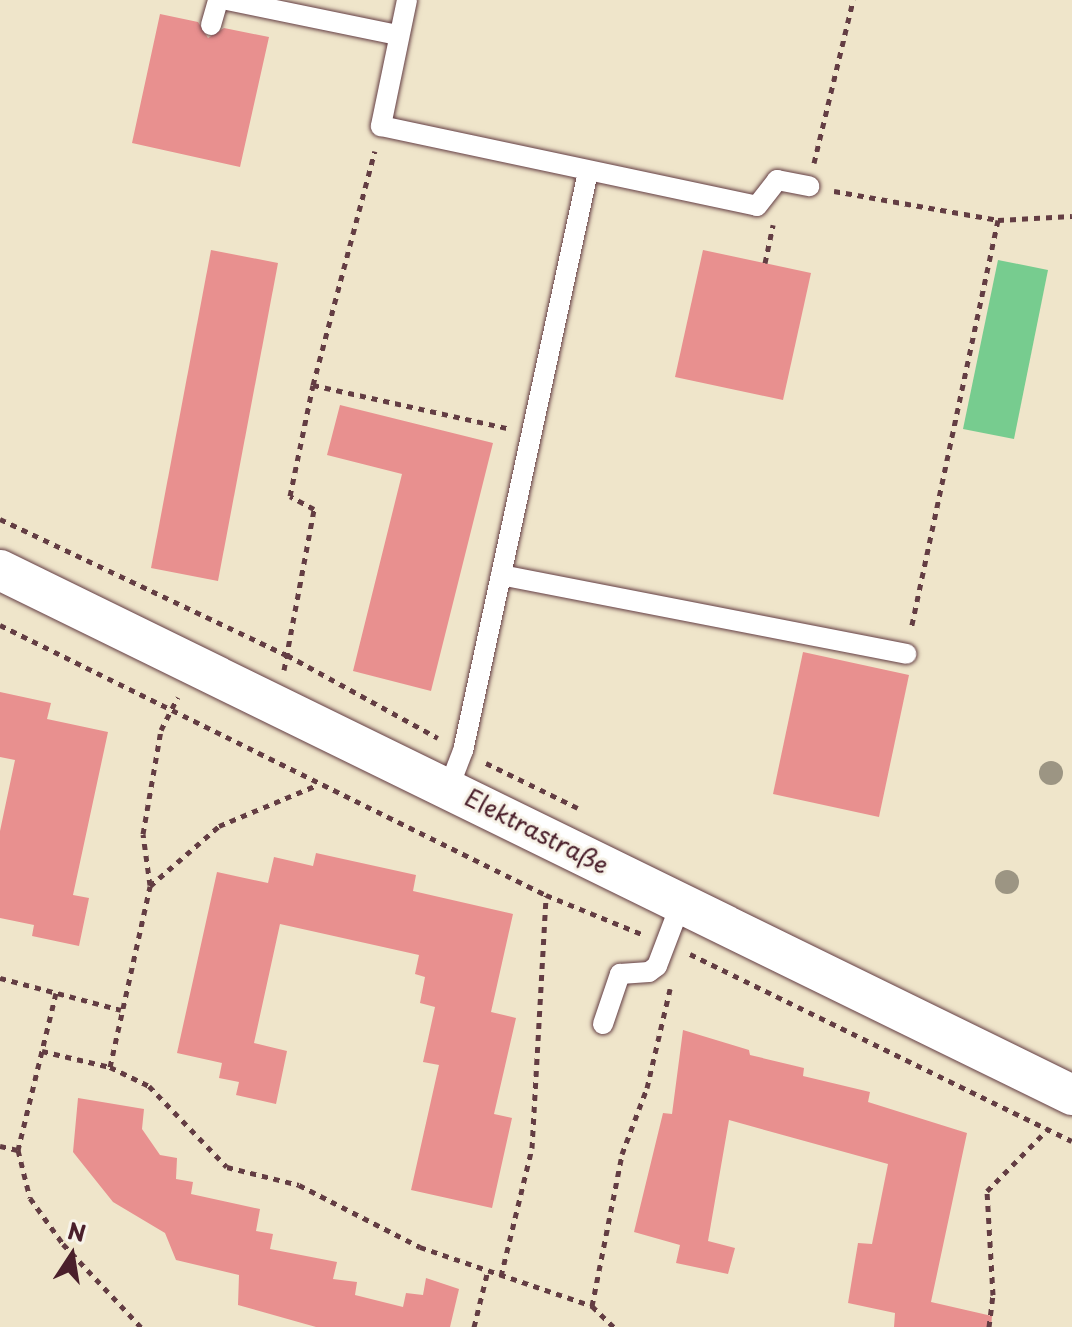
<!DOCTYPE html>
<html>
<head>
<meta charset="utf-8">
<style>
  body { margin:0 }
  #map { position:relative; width:1072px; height:1327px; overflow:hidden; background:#efe5ca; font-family:"Playpen Sans",sans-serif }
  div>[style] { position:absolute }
  .green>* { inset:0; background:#77cc8f }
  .building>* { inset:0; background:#e8908f }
  .path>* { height:5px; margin-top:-2.5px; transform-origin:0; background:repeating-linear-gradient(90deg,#633d43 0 6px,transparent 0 12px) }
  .roads { filter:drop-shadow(0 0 2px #633d43) drop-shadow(0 0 2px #633d43) }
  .service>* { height:20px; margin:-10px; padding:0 10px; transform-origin:10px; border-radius:10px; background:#fff }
  .minor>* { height:40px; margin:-20px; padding:0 20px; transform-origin:20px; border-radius:20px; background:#fff }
  .trees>* { width:24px; height:24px; margin:-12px; border-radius:50%; background:#9c9583 }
  span { translate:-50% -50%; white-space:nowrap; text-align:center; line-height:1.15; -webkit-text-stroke:6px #f7f3e8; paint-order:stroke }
  .street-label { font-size:24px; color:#4a1f2b }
  .north { position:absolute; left:32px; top:1215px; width:80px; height:80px; -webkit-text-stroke:6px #f7f3e8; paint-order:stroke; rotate:12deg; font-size:22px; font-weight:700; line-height:32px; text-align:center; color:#4a1f2b }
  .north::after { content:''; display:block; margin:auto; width:28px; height:36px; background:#4a1f2b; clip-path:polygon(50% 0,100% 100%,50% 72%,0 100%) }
</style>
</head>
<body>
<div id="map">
  <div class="green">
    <div style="clip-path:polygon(998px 260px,1048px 270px,1014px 439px,963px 429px)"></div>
  </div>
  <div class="building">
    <div style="clip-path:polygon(160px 14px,198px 22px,208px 38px,224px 28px,269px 37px,240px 167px,132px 143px)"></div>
    <div style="clip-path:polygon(211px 250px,278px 263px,218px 581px,151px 568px)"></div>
    <div style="clip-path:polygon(703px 250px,811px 273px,783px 400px,675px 377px)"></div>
    <div style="clip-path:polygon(340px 405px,493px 443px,431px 691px,353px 671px,402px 474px,327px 455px)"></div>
    <div style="clip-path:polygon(803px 652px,909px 675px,879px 817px,773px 794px)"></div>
    <div style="clip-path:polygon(0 692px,51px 703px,47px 719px,108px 732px,73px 895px,89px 898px,79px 946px,32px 936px,34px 925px,0 918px,0 831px,15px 760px,0 757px)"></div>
    <div style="clip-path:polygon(316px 853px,416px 875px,413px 891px,513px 914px,491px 1012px,516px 1018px,494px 1114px,512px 1118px,492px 1208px,411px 1190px,439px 1065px,423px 1062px,435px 1007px,420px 1003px,425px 977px,415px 974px,419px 955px,280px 924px,254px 1043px,287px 1051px,276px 1104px,236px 1095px,239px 1082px,219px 1078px,222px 1063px,177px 1053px,217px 872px,268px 883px,274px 857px,313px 866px)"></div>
    <div style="clip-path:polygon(683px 1030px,749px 1050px,750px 1055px,804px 1068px,803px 1076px,870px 1092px,868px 1102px,967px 1133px,931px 1302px,992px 1316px,991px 1327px,894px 1327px,895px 1313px,848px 1303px,858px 1243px,872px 1244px,888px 1164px,729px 1120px,708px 1241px,735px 1248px,728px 1274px,676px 1263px,680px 1245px,634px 1232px,663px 1113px,672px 1114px)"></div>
    <div style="clip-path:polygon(78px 1098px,144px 1109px,142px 1129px,160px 1155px,177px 1158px,176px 1179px,193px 1182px,191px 1194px,260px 1209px,256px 1231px,273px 1234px,270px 1249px,337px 1262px,333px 1279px,357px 1282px,355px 1295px,403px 1307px,406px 1293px,423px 1295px,426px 1278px,459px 1289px,450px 1327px,316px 1327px,238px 1305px,239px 1275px,176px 1260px,165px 1233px,113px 1202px,73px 1152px)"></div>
  </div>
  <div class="path">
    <div style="left:814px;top:163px;width:168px;rotate:-76.5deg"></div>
    <div style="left:834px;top:191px;width:167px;rotate:10deg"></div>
    <div style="left:998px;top:220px;width:419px;rotate:102deg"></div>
    <div style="left:998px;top:220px;width:74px;rotate:-3.1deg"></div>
    <div style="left:765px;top:263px;width:39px;rotate:-78deg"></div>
    <div style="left:313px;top:385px;width:199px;rotate:12.5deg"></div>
    <div style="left:0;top:519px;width:318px;rotate:25.4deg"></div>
    <div style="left:287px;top:655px;width:172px;rotate:28.8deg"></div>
    <div style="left:0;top:625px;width:609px;rotate:26.31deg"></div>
    <div style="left:546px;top:895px;width:106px;rotate:22.2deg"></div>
    <div style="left:284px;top:670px;width:164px;rotate:-79.4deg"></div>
    <div style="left:314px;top:509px;width:27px;rotate:-152deg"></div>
    <div style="left:290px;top:496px;width:113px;rotate:-78.3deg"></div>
    <div style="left:313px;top:385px;width:242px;rotate:-75.2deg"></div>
    <div style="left:486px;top:763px;width:102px;rotate:26.1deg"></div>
    <div style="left:150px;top:885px;width:51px;rotate:-97.8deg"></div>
    <div style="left:143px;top:834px;width:106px;rotate:-80.2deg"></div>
    <div style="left:161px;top:730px;width:37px;rotate:-63deg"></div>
    <div style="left:690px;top:954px;width:425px;rotate:26.1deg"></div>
    <div style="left:0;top:978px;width:125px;rotate:14.8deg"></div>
    <div style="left:56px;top:993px;width:162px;rotate:103.6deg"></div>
    <div style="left:18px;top:1150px;width:49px;rotate:76deg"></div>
    <div style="left:30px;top:1198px;width:57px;rotate:54.3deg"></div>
    <div style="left:63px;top:1244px;width:114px;rotate:46.8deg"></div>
    <div style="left:42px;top:1051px;width:70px;rotate:13.2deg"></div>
    <div style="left:110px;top:1067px;width:43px;rotate:26deg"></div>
    <div style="left:149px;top:1086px;width:112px;rotate:46.1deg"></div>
    <div style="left:227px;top:1167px;width:74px;rotate:14deg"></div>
    <div style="left:299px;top:1185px;width:136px;rotate:27.1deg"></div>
    <div style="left:420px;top:1247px;width:182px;rotate:18.9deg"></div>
    <div style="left:592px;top:1306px;width:30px;rotate:44deg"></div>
    <div style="left:110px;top:1067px;width:185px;rotate:-77.5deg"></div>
    <div style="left:150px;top:886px;width:91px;rotate:-41deg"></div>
    <div style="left:219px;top:826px;width:106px;rotate:-22.7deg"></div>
    <div style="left:0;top:1146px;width:18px;rotate:13deg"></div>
    <div style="left:501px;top:1276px;width:132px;rotate:-76.4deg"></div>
    <div style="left:532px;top:1148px;width:253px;rotate:-86.8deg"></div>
    <div style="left:592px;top:1306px;width:155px;rotate:-78.8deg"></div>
    <div style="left:622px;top:1154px;width:71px;rotate:-69.3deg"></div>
    <div style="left:647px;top:1088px;width:102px;rotate:-76.9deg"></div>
    <div style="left:474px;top:1327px;width:59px;rotate:-76.2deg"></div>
    <div style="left:989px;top:1327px;width:32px;rotate:-83deg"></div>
    <div style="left:993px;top:1295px;width:104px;rotate:-93.3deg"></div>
    <div style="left:987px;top:1191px;width:87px;rotate:-45.5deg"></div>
  </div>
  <div class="roads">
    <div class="service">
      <div style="left:227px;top:0;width:174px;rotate:11.6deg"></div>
      <div style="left:407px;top:0;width:129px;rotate:101.7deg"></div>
      <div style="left:381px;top:126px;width:384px;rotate:12deg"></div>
      <div style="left:757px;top:206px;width:33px;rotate:-52deg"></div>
      <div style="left:777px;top:180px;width:33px;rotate:11deg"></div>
      <div style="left:211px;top:25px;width:26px;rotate:-74deg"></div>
      <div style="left:501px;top:575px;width:413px;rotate:11deg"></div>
      <div style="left:449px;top:787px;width:39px;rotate:-69deg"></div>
      <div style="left:463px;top:751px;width:592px;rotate:-77.82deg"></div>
      <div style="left:603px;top:1024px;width:53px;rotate:-71.2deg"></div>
      <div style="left:620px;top:974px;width:29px;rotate:-4deg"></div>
      <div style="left:649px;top:972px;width:10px;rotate:-37deg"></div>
      <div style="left:657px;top:966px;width:67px;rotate:-69.1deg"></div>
    </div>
    <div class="minor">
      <div style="left:0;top:570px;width:1194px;rotate:26.09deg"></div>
    </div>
  </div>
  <div class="trees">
    <div style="left:1051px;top:773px"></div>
    <div style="left:1007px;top:882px"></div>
  </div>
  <div class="street-label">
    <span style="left:537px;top:831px;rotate:27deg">Elektrastraße</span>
  </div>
  <div class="north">N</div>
</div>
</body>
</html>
